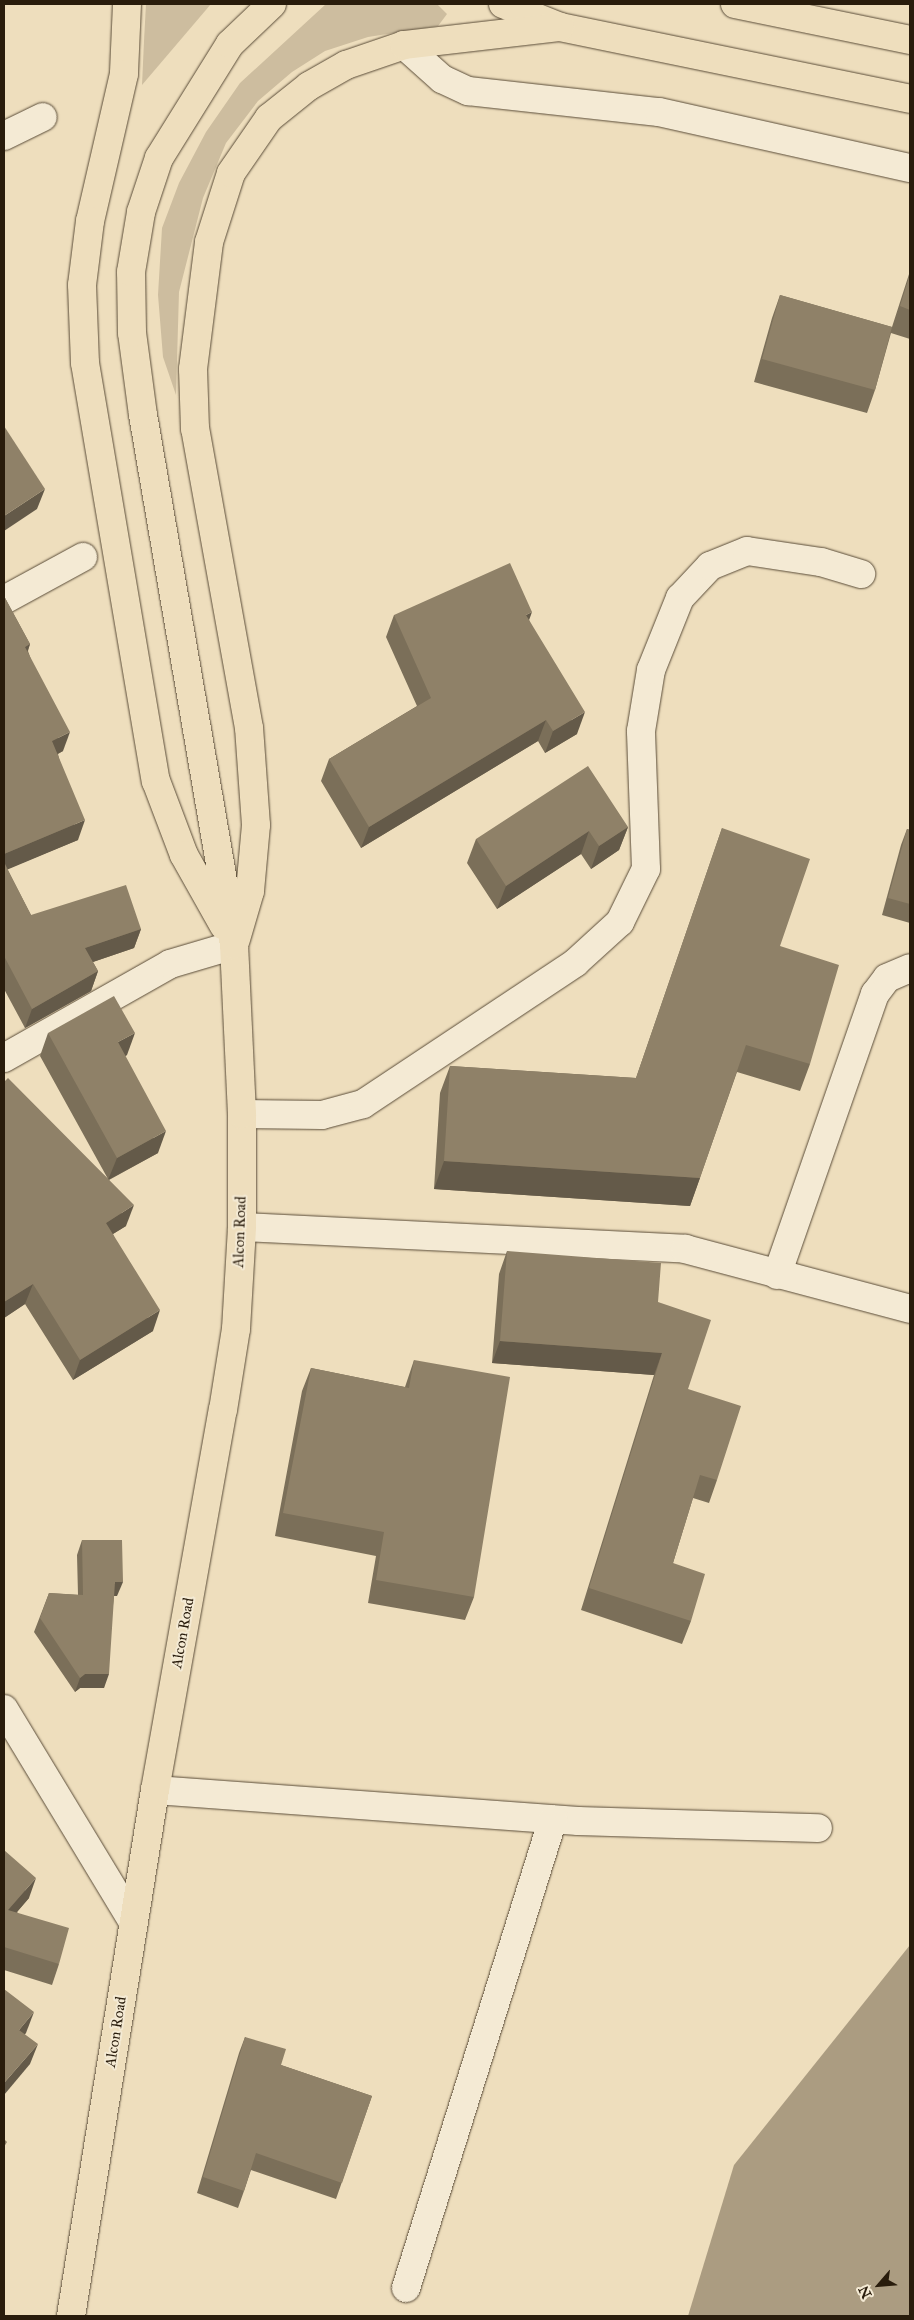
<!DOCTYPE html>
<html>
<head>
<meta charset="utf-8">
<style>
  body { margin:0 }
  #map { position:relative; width:914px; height:2320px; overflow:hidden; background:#eedebd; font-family:"IM FELL Great Primer",serif }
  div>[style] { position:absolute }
  .green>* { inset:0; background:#cdbd9f }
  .water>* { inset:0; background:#ab9c81 }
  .roads { filter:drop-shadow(0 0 1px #5a4c38) drop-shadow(0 0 1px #5a4c38) }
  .minor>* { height:28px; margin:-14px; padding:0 14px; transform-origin:14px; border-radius:14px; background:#f4ead4 }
  .major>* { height:28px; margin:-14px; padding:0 14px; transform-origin:14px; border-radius:14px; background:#eedebd }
  .wall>* { inset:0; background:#7b6f59 }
  .shaded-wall>* { inset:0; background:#645a49 }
  .building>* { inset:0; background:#8f8168 }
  span { translate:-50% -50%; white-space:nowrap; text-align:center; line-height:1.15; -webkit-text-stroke:4px #f4ead4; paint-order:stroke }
  .street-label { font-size:15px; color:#291c0c }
  .frame { position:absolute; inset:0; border:5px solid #291c0c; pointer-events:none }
  .north { position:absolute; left:854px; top:2260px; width:50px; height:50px; -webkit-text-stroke:4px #f4ead4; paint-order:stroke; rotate:243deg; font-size:14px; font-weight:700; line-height:20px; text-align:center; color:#291c0c }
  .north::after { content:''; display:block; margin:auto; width:18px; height:22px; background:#291c0c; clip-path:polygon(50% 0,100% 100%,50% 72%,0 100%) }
</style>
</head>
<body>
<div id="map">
  <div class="green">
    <div style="clip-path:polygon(146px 4px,211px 4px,142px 85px,144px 41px)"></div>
    <div style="clip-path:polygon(326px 4px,437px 4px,447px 14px,438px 26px,368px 37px,325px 51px,292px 72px,258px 101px,226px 143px,203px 198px,179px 292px,176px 395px,163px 357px,158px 295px,162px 228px,179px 183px,206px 132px,240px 83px)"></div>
  </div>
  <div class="water">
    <div style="clip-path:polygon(910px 1945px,910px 2316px,688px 2316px,734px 2165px)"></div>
  </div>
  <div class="roads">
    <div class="minor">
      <div style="left:404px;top:45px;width:51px;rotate:41.8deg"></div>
      <div style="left:442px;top:79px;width:29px;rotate:25deg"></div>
      <div style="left:468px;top:91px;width:192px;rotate:6.3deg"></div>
      <div style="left:659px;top:112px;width:257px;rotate:12.6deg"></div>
      <div style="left:4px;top:136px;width:43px;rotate:-26deg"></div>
      <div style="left:4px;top:600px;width:90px;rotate:-28.6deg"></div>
      <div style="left:4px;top:1058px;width:191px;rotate:-29.5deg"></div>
      <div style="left:170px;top:964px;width:67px;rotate:-16.5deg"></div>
      <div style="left:242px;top:1114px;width:80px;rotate:0.7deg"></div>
      <div style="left:322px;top:1115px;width:42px;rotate:-15deg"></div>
      <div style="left:363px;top:1104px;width:255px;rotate:-33.6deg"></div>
      <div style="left:575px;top:963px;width:61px;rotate:-42.3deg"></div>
      <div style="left:620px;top:922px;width:59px;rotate:-63.9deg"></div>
      <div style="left:646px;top:869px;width:138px;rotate:-92.1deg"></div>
      <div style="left:641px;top:731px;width:62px;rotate:-80.7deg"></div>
      <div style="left:651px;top:670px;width:78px;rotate:-68.1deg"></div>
      <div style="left:680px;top:598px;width:44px;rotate:-46.8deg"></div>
      <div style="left:710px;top:566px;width:40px;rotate:-22deg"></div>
      <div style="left:747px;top:551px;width:75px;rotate:8.5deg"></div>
      <div style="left:821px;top:562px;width:42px;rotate:16.7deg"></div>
      <div style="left:242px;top:1227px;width:444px;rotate:2.8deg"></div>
      <div style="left:685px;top:1249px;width:233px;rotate:14.9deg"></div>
      <div style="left:777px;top:1275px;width:298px;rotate:-70.8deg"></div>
      <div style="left:875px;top:994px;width:20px;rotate:-53deg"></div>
      <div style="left:887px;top:978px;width:25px;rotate:-23deg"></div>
      <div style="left:4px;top:1709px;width:249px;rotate:58.8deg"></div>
      <div style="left:155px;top:1790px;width:424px;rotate:4.2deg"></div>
      <div style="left:578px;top:1821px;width:240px;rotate:1.7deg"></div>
      <div style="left:406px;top:2288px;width:491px;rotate:-72.6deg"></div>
    </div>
    <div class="major">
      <div style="left:127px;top:4px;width:70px;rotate:92.5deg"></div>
      <div style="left:124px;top:74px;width:151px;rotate:103deg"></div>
      <div style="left:90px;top:221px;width:64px;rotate:97.1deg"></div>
      <div style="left:82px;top:285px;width:78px;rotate:87.8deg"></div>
      <div style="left:85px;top:363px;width:424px;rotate:80.4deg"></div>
      <div style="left:156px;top:781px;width:79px;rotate:69.3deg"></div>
      <div style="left:184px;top:855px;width:81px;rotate:60.6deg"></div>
      <div style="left:503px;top:4px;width:61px;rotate:22deg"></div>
      <div style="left:560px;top:27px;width:357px;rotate:11.6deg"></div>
      <div style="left:735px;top:4px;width:179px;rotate:11.6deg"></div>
      <div style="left:236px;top:939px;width:50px;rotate:-73.7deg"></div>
      <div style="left:250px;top:891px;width:66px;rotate:-84.8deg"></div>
      <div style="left:256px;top:825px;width:97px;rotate:-94.1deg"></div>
      <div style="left:249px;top:728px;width:304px;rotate:-100.2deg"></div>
      <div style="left:195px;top:429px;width:60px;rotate:-91.9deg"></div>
      <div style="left:193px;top:369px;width:128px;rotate:-82.8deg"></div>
      <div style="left:209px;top:242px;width:72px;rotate:-72.3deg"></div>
      <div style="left:231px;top:173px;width:67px;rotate:-55.4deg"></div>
      <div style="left:269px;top:118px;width:51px;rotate:-38.7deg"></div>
      <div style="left:309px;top:86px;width:43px;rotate:-29.6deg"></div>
      <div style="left:346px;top:65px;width:61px;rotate:-19deg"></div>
      <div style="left:404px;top:45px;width:157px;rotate:-6.6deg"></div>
      <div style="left:71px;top:2316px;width:533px;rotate:-80.93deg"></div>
      <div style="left:155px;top:1790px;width:386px;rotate:-79.9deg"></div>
      <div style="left:223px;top:1410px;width:82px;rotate:-80.9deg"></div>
      <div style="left:236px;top:1329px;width:102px;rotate:-86.6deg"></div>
      <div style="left:242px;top:1227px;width:113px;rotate:-90deg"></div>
      <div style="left:242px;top:1114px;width:169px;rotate:-92.7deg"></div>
      <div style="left:234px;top:945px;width:538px;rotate:-99.74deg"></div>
      <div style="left:143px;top:415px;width:83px;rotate:-97.6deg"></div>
      <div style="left:132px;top:333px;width:61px;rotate:-90.9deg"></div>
      <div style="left:131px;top:272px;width:61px;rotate:-80.5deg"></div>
      <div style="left:141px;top:212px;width:57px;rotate:-71.6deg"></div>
      <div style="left:159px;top:158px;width:134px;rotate:-58.1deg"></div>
      <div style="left:230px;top:44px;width:58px;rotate:-43.6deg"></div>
    </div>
  </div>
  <div class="wall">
    <div style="clip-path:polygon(910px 271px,910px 339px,891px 333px,875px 390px,867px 413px,754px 382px,772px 318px,780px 295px,892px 327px)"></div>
    <div style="clip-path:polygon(4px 596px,30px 644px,28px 651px,63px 751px,58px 754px,78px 840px,7px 869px,31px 915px,141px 929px,134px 948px,93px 962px,98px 971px,91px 991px,25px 1028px,4px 989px)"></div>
    <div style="clip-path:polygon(394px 615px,529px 620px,577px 734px,545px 753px,538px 741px,361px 848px,321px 781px,329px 759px,417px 706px,386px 637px)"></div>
    <div style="clip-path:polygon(628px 827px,619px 850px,591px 869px,581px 854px,497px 909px,467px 863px,476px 839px)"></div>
    <div style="clip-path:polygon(722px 828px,780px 946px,810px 1064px,800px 1091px,737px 1072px,690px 1206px,434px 1189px,440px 1093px,450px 1066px,636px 1078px)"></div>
    <div style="clip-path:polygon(907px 829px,910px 830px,910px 923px,882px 915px,901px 845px)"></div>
    <div style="clip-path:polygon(48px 1033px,127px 1055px,125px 1056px,158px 1153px,109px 1180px,126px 1226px,113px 1234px,153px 1331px,73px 1380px,25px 1304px,4px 1318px,4px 1082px,108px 1179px,40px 1056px)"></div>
    <div style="clip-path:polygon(507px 1251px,658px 1302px,688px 1389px,717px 1480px,709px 1503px,693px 1498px,673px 1563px,691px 1621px,682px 1644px,581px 1610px,654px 1375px,492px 1363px,499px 1274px)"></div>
    <div style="clip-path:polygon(414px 1360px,474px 1597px,465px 1620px,368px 1603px,376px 1556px,275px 1536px,302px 1391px,311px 1368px,405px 1387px)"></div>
    <div style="clip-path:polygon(82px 1540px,117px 1596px,114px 1596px,104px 1688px,80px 1688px,75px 1692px,34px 1632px,49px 1593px,78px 1595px,77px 1555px)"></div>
    <div style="clip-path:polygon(4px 1850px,29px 1898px,17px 1912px,59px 1964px,52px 1985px,4px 1970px)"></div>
    <div style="clip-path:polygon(245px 2037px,281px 2065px,372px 2096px,336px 2199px,251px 2170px,244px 2191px,238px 2208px,197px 2193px,239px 2053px)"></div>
  </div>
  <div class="shaded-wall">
    <div style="clip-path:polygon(45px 489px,37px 509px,4px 531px,4px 516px)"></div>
    <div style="clip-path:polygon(532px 612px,524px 634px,526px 615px)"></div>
    <div style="clip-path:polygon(30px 644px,23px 663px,25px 647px)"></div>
    <div style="clip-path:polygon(585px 712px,577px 734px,545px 753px,553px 731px)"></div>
    <div style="clip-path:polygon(546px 720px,538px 741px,361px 848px,369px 827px)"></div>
    <div style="clip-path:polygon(70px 732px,63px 751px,45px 760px,52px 741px)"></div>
    <div style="clip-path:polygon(85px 820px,78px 840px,4px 871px,4px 854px)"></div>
    <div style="clip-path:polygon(628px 827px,619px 850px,591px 869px,599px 846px)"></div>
    <div style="clip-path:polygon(589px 831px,581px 854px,497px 909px,506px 886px)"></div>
    <div style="clip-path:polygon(141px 929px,134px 948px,78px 967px,85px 948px)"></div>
    <div style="clip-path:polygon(98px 971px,91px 991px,25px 1028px,32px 1009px)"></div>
    <div style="clip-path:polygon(135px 1033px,127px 1055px,110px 1064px,118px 1042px)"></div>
    <div style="clip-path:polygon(166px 1131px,158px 1153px,108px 1180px,117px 1158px)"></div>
    <div style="clip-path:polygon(444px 1161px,700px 1178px,690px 1206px,434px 1189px)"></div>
    <div style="clip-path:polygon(134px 1205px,126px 1226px,98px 1243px,106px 1223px)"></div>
    <div style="clip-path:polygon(33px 1284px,25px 1304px,4px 1318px,4px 1302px)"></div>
    <div style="clip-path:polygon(160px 1310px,153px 1331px,73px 1380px,80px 1360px)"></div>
    <div style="clip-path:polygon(500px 1341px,662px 1353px,654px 1375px,492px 1363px)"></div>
    <div style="clip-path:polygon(115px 1582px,123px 1582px,117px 1596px,109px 1596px)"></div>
    <div style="clip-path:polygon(85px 1674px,109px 1674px,104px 1688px,80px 1688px,75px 1692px,80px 1678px)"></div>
    <div style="clip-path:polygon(36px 1878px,29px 1898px,4px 1927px,8px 1910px)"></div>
    <div style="clip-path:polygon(34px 2012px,26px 2033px,12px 2051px,19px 2030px)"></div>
    <div style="clip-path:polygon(38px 2044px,30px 2064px,4px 2095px,4px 2083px)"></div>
  </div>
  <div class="building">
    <div style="clip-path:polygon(910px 274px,910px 310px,900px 306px)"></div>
    <div style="clip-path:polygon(780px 295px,892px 327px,875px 390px,762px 359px)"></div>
    <div style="clip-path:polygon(4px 426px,45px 489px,4px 516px)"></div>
    <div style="clip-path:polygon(510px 563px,532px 612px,526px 615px,585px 712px,553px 731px,546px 720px,369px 827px,329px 759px,431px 698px,394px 615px)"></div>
    <div style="clip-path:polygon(4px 596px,30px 644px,25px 647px,70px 732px,52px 741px,85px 820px,4px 854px)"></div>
    <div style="clip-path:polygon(588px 766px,628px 827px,599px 846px,589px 831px,506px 886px,476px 839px)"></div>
    <div style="clip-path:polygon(722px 828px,810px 859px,780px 946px,839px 965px,810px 1064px,746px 1045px,700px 1178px,444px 1161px,450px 1066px,636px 1078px)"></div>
    <div style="clip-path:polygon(907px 829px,910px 830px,910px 904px,888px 898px)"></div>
    <div style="clip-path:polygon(4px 862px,31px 915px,126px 885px,141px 929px,85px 948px,98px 971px,32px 1009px,4px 956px)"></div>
    <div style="clip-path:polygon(114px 996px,135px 1033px,118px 1042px,166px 1131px,117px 1158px,48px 1033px)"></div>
    <div style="clip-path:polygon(8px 1078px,134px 1205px,106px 1223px,160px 1310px,80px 1360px,33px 1284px,4px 1302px,4px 1082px)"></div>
    <div style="clip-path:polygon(507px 1251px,661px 1263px,658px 1302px,711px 1320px,688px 1389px,741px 1406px,717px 1480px,700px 1475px,673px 1563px,705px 1574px,691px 1621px,589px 1588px,662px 1353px,500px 1341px)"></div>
    <div style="clip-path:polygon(414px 1360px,510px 1377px,474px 1597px,376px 1580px,384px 1532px,283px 1513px,311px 1368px,409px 1388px)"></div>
    <div style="clip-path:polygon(82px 1540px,122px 1540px,123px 1582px,115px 1582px,109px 1674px,85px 1674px,80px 1678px,40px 1618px,49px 1593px,83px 1595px)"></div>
    <div style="clip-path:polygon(4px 1850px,36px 1878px,8px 1910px,69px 1928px,59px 1964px,4px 1947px)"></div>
    <div style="clip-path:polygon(4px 1989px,34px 2012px,19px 2030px,38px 2044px,4px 2083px)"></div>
    <div style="clip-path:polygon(245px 2037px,286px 2049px,281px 2065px,372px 2096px,342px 2183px,256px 2153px,244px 2191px,203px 2177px)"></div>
    <div style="clip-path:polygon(4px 2139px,7px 2142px,4px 2147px)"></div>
  </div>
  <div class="street-label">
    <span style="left:240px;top:1232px;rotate:-88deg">Alcon Road</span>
    <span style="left:183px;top:1633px;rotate:-80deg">Alcon Road</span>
    <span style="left:116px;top:2032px;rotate:-81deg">Alcon Road</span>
  </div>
  <div class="frame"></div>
  <div class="north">N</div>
</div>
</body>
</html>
